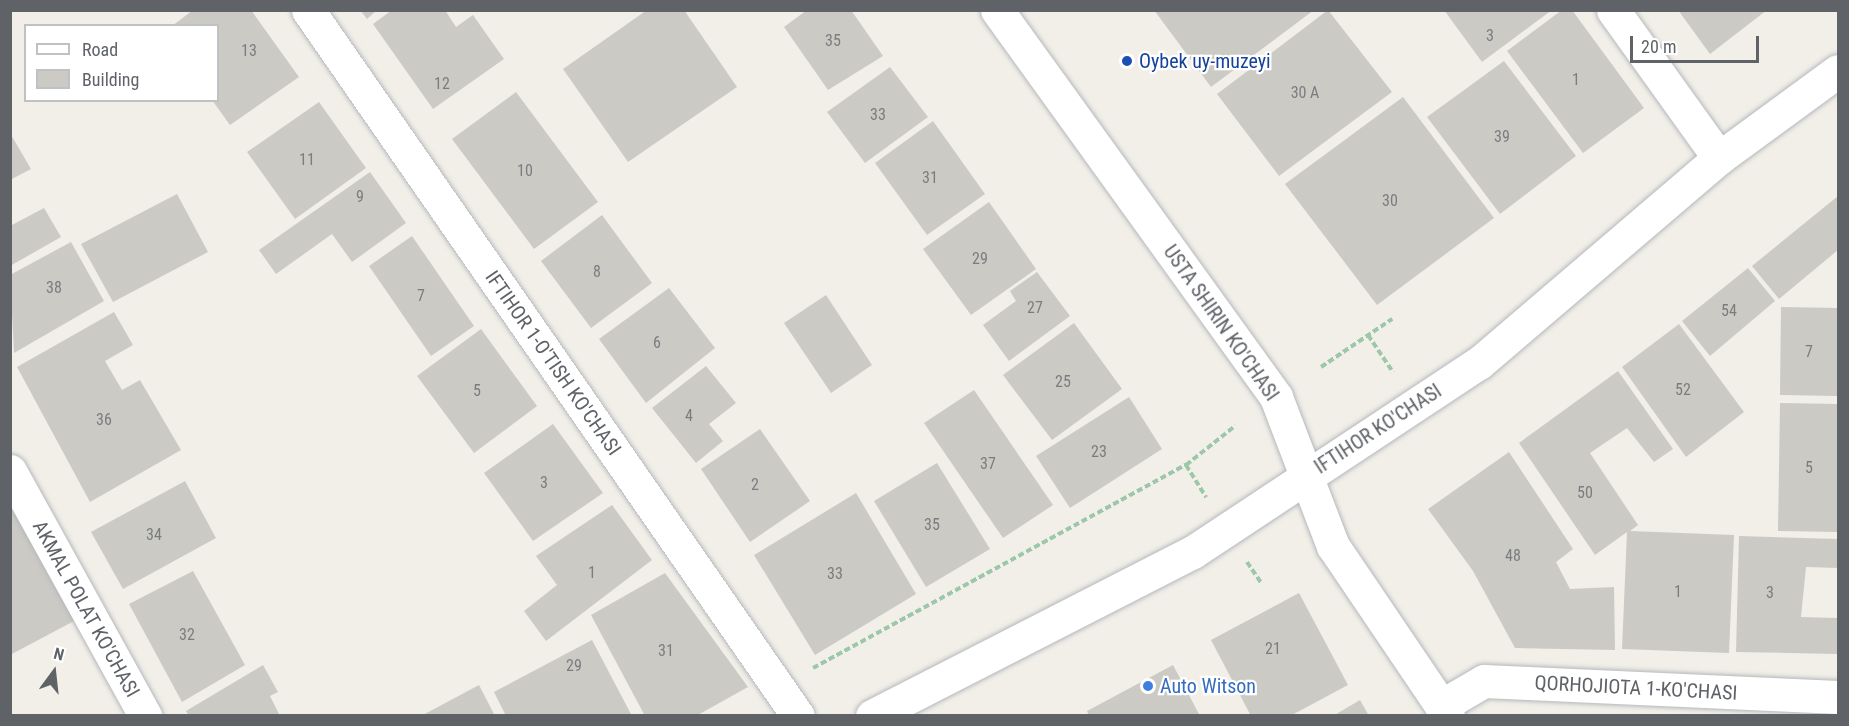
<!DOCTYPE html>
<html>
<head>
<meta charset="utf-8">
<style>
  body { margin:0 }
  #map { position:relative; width:1849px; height:726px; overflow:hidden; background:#f1efe8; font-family:"Roboto Condensed",sans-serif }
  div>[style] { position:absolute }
  .building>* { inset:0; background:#cccac5 }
  .path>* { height:4px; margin-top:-2px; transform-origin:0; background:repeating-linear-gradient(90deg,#9cc7a9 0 6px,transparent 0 9px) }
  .roads { filter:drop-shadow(0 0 2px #b5b8bc) drop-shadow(0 0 2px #b5b8bc) }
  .street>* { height:33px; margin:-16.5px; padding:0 16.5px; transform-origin:16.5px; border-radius:16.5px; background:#fff }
  .secondary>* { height:33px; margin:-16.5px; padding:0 16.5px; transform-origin:16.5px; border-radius:16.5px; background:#fff }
  .dots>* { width:16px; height:16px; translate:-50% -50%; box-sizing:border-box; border:3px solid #fff; border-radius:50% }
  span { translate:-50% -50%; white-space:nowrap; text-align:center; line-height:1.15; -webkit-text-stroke:4.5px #fff; paint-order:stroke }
  .number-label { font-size:16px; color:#7a7d7f }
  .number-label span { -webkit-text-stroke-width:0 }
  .transit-label { font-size:20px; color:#164399 }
  .left { translate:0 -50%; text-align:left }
  .street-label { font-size:20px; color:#5f6368 }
  .shop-label { font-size:20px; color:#366cbe }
  .frame { position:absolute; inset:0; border:12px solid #5f6368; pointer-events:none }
  .legend { position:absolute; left:24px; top:24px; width:195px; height:78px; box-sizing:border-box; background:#fff; border:2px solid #bfc1c3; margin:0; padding:8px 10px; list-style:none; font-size:18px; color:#5f6368 }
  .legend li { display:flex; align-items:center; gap:12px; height:30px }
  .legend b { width:30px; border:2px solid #bfc1c3 }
  .north { position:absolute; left:24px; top:642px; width:60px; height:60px; -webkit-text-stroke:4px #fff; paint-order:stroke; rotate:15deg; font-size:16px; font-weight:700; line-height:24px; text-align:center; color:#5f6368 }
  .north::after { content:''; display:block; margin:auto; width:21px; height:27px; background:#5f6368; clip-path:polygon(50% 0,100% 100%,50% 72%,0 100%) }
  .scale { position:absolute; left:1630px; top:36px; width:129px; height:27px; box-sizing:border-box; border:3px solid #5f6368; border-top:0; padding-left:8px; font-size:18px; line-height:21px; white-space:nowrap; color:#5f6368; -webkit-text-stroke:4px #fff; paint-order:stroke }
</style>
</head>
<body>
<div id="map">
  <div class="building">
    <div style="clip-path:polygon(193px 10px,251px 10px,299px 77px,230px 125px,212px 100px,218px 100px,218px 26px,172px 26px)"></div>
    <div style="clip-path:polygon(360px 10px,377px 10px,367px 19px)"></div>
    <div style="clip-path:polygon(392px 10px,445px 10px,456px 27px,473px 15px,504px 59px,433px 109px,373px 24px)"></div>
    <div style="clip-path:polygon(647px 10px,684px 10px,737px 87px,628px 162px,563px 69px)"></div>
    <div style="clip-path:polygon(807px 10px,851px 10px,883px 56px,828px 90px,784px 27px)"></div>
    <div style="clip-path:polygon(1154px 10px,1314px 10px,1211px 87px)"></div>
    <div style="clip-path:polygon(1328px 10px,1392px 92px,1279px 176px,1217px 94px)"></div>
    <div style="clip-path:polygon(1444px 10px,1552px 10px,1482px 62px)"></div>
    <div style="clip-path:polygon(1562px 10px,1572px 10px,1644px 108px,1583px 153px,1507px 51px)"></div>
    <div style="clip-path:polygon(1678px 10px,1767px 10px,1710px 54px)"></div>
    <div style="clip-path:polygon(1504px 61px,1576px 156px,1500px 214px,1427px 117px)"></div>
    <div style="clip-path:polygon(890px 67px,928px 117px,865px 163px,827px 112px)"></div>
    <div style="clip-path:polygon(516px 92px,598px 202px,534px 249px,452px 139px)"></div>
    <div style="clip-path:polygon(1403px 97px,1494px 218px,1377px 305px,1285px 184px)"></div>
    <div style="clip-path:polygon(319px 102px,366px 168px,295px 219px,247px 152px)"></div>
    <div style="clip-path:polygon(933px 121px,985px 194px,927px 235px,875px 163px)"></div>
    <div style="clip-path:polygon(10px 133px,31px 169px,10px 180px)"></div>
    <div style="clip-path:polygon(370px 172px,406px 223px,352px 262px,332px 234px,276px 274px,259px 250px)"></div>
    <div style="clip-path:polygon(177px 194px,208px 252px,113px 302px,81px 244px)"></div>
    <div style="clip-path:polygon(1838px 196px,1838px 250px,1779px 299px,1752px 266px)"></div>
    <div style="clip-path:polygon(989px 202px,1036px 269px,971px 315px,923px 249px)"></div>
    <div style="clip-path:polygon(44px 208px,61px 237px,10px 266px,10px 226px)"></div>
    <div style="clip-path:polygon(602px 215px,652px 283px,591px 328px,541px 261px)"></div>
    <div style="clip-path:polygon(412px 236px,474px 326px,431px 356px,369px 266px)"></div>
    <div style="clip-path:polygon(71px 242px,104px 301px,14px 353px,10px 275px)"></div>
    <div style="clip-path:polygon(1748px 268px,1775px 301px,1710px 356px,1682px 321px)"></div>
    <div style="clip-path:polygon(1037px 272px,1070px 316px,1009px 361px,983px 325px,1016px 301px,1010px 291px)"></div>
    <div style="clip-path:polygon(669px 288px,715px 348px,646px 403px,599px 339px)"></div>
    <div style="clip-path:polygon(826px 295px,872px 365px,831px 393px,784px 323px)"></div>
    <div style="clip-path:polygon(1781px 307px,1838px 308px,1838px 396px,1780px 395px)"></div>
    <div style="clip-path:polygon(114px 312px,133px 345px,105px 361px,122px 390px,140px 380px,181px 450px,90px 502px,17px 367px)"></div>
    <div style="clip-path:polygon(1074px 323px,1122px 389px,1052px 440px,1003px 375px)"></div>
    <div style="clip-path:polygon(1679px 324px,1744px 412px,1686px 457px,1622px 367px)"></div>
    <div style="clip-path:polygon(481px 329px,537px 406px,474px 453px,417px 376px)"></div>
    <div style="clip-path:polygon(706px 366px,736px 403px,709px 424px,723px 441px,696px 463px,652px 408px)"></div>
    <div style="clip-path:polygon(1618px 371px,1673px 449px,1654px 462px,1627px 428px,1590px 453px,1638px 525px,1630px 531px,1734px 535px,1729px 653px,1622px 649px,1627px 532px,1595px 555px,1519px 443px)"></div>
    <div style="clip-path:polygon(974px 390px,1053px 505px,1003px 538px,924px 423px)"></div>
    <div style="clip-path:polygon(1129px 397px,1162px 449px,1070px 508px,1036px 456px)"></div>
    <div style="clip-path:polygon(1780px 403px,1838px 404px,1838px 532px,1778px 531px)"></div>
    <div style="clip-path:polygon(553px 424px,603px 493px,533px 541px,484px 473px)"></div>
    <div style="clip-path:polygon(760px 429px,810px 501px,750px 542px,701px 469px)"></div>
    <div style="clip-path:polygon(1509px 452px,1573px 549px,1556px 562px,1570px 589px,1614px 587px,1615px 650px,1515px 648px,1473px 571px,1428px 509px)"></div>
    <div style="clip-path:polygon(937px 463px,990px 549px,926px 587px,874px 501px)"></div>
    <div style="clip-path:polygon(185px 481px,216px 538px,123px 589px,91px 532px)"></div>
    <div style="clip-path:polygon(856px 493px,916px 594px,815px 655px,754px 555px)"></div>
    <div style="clip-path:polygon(10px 497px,76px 620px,10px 655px)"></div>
    <div style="clip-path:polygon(612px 505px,652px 560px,546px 641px,524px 611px,557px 585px,536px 556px)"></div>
    <div style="clip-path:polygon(1739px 536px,1838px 539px,1838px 568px,1806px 567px,1801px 617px,1838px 618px,1838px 654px,1736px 652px)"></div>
    <div style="clip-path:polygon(193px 571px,245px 665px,182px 702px,129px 604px)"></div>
    <div style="clip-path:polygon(665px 573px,748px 687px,696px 716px,645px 716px,591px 615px)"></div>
    <div style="clip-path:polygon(1299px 593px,1348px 685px,1290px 716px,1251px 716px,1211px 640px)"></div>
    <div style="clip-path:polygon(592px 640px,632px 716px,506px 716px,494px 692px)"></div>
    <div style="clip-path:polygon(263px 665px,278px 692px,270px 696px,280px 716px,189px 716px,186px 711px)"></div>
    <div style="clip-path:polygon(1173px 665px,1200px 716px,1089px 716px,1087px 711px)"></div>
    <div style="clip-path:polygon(479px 685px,495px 716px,421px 716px)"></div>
    <div style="clip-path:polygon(1360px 700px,1369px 716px,1333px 716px)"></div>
  </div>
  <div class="path">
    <div style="left:1368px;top:335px;width:45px;rotate:56deg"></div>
    <div style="left:1321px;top:367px;width:86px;rotate:-34.1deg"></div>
    <div style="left:1186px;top:465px;width:38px;rotate:58deg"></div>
    <div style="left:1247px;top:562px;width:25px;rotate:56deg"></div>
    <div style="left:813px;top:668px;width:425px;rotate:-28.6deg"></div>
    <div style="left:1186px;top:465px;width:63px;rotate:-38.5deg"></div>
  </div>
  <div class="roads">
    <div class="street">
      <div style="left:308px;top:10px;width:859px;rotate:55.24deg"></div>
      <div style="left:1613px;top:10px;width:182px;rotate:54.4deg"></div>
      <div style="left:10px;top:471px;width:280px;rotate:61.1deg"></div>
      <div style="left:1441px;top:706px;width:50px;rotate:-30.2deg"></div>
      <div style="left:1484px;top:681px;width:354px;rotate:2.6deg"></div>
    </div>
    <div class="secondary">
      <div style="left:997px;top:10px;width:477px;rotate:54.2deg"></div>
      <div style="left:1276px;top:397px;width:160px;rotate:69.1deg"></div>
      <div style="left:1333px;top:546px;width:205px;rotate:55.9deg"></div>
      <div style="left:872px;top:716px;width:360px;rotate:-27.1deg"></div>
      <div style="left:1193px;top:552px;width:343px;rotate:-33.5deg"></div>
      <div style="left:1479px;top:363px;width:316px;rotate:-40.5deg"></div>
      <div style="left:1719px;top:158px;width:147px;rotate:-36.2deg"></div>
    </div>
  </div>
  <div class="dots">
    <div style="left:1127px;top:61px;background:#1a4fb4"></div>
    <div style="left:1148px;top:686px;background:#3f7fe0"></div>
  </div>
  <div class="number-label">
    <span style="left:1490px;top:36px">3</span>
    <span style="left:833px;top:41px">35</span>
    <span style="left:249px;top:51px">13</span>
    <span style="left:1576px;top:80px">1</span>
    <span style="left:442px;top:84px">12</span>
    <span style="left:1305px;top:93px">30 A</span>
    <span style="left:878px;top:115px">33</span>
    <span style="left:1502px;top:137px">39</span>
    <span style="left:307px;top:160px">11</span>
    <span style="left:525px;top:171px">10</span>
    <span style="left:930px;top:178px">31</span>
    <span style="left:360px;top:197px">9</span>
    <span style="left:1390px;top:201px">30</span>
    <span style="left:980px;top:259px">29</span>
    <span style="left:597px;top:272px">8</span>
    <span style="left:54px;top:288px">38</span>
    <span style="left:421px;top:296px">7</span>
    <span style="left:1035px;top:308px">27</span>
    <span style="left:1729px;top:311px">54</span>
    <span style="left:657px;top:343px">6</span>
    <span style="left:1809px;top:352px">7</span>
    <span style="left:1063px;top:382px">25</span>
    <span style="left:1683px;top:390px">52</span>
    <span style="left:477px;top:391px">5</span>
    <span style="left:689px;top:416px">4</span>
    <span style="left:104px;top:420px">36</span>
    <span style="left:1099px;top:452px">23</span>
    <span style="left:988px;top:464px">37</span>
    <span style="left:1809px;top:468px">5</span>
    <span style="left:544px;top:483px">3</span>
    <span style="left:755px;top:485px">2</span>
    <span style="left:1585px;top:493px">50</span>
    <span style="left:932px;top:525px">35</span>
    <span style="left:154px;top:535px">34</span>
    <span style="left:1513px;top:556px">48</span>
    <span style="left:592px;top:573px">1</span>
    <span style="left:835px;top:574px">33</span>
    <span style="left:1678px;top:592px">1</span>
    <span style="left:1770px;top:593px">3</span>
    <span style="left:187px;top:635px">32</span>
    <span style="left:1273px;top:649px">21</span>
    <span style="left:666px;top:651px">31</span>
    <span style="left:574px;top:666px">29</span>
  </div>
  <div class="transit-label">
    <span class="left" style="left:1139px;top:61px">Oybek uy-muzeyi</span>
  </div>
  <div class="street-label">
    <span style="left:1221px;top:323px;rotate:55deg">USTA SHIRIN KO'CHASI</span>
    <span style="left:553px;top:363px;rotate:55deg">IFTIHOR 1-O'TISH KO'CHASI</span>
    <span style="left:1378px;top:429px;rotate:-33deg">IFTIHOR KO'CHASI</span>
    <span style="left:86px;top:609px;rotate:61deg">AKMAL POLAT KO'CHASI</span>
    <span style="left:1636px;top:688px;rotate:3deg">QORHOJIOTA 1-KO'CHASI</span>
  </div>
  <div class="shop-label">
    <span class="left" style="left:1160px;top:686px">Auto Witson</span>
  </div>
  <div class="frame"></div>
  <ul class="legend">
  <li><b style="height:8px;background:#fff"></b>Road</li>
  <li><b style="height:16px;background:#cccac5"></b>Building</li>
  </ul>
  <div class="north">N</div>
  <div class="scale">20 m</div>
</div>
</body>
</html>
